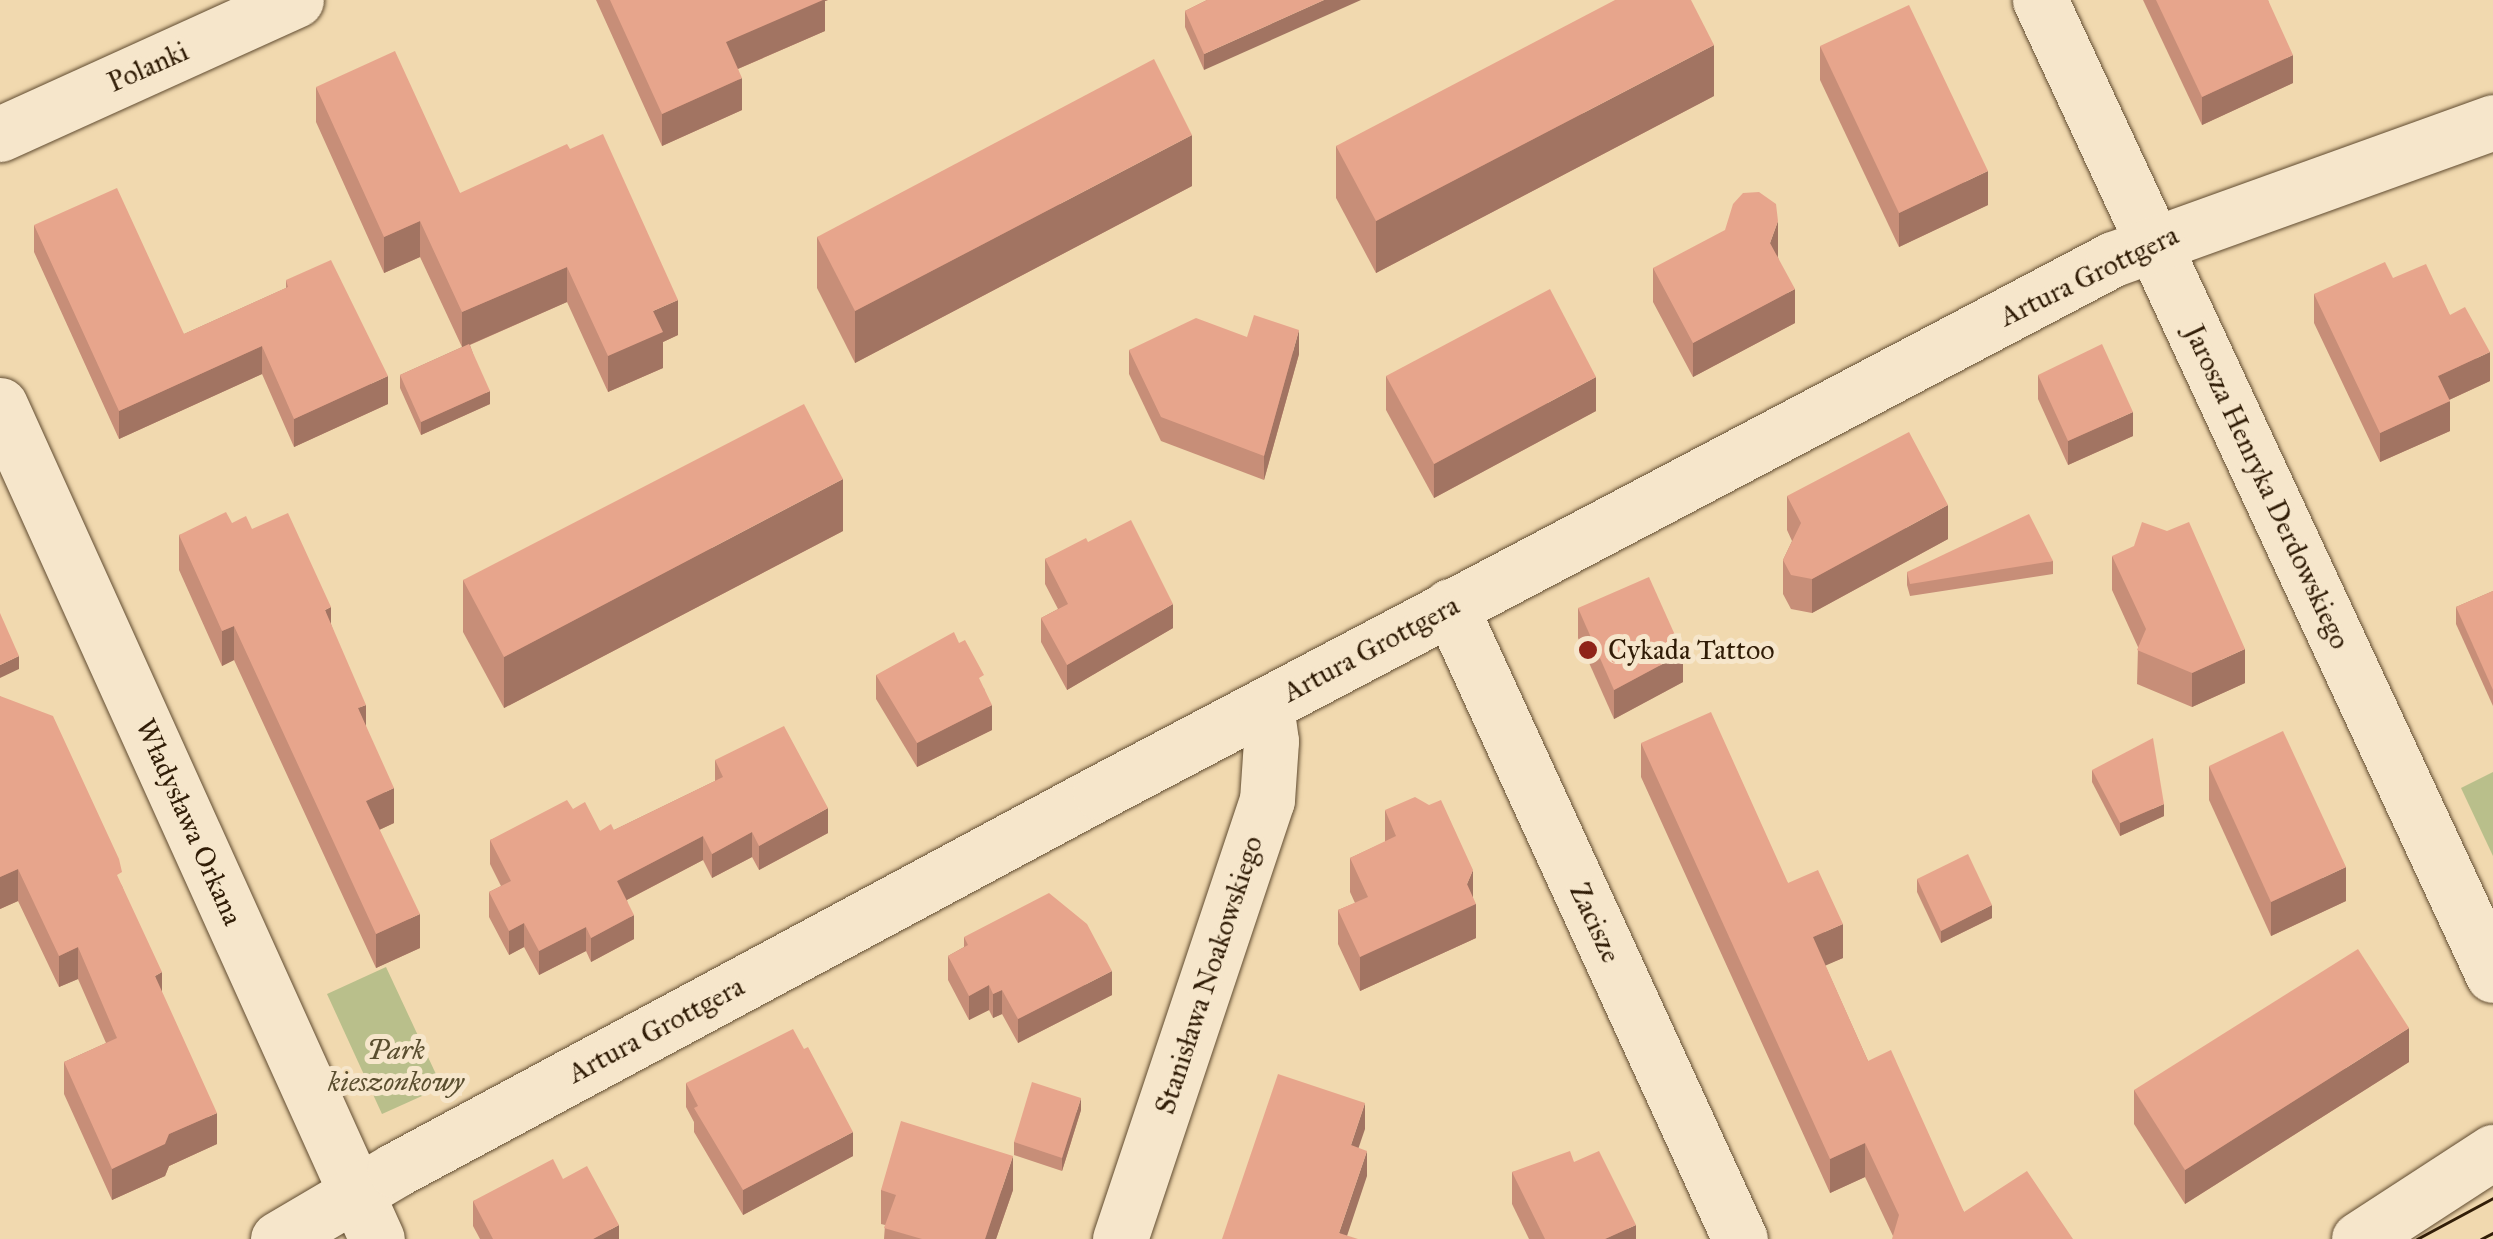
<!DOCTYPE html>
<html>
<head>
<meta charset="utf-8">
<style>
  body { margin:0 }
  #map { position:relative; width:2493px; height:1239px; overflow:hidden; background:#f1d9af; font-family:"IM FELL Great Primer",serif }
  div>[style] { position:absolute }
  .green>* { inset:0; background:#b9bf8b }
  .roads { filter:drop-shadow(0 0 2px #614c31) drop-shadow(0 0 2px #614c31) }
  .minor>* { height:55px; margin:-27.5px; padding:0 27.5px; transform-origin:27.5px; border-radius:27.5px; background:#f6e6cb }
  .tram>* { height:2.5px; margin:-1.25px; padding:0 1.25px; transform-origin:1.25px; border-radius:1.25px; background:#311d07 }
  .wall>* { inset:0; background:#c78e78 }
  .shaded-wall>* { inset:0; background:#a27462 }
  .building>* { inset:0; background:#e7a58c }
  .dots>* { width:28px; height:28px; translate:-50% -50%; box-sizing:border-box; border:5px solid #f6e6cb; border-radius:50% }
  span { translate:-50% -50%; white-space:nowrap; text-align:center; line-height:1.15; -webkit-text-stroke:10px #f6e6cb; paint-order:stroke }
  .street-label { font-size:28px; color:#311d07 }
  .poi-label { font-size:28px; color:#311d07 }
  .left { translate:0 -50%; text-align:left }
  .park-label { font-size:28px; color:#5a4e2f; font-style:italic }
</style>
</head>
<body>
<div id="map">
  <div class="green">
    <div style="clip-path:polygon(2493px 772px,2493px 856px,2461px 788px)"></div>
    <div style="clip-path:polygon(386px 967px,442px 1087px,382px 1114px,327px 994px)"></div>
  </div>
  <div class="roads">
    <div class="minor">
      <div style="left:2040px;top:0;width:1075px;rotate:65.08deg"></div>
      <div style="left:0;top:134px;width:325px;rotate:-24.4deg"></div>
      <div style="left:0;top:405px;width:915px;rotate:65.68deg"></div>
      <div style="left:1450px;top:606px;width:696px;rotate:65.39deg"></div>
      <div style="left:278px;top:1239px;width:136px;rotate:-30.5deg"></div>
      <div style="left:395px;top:1170px;width:800px;rotate:-28.2deg"></div>
      <div style="left:1100px;top:792px;width:1145px;rotate:-27.75deg"></div>
      <div style="left:2113px;top:259px;width:404px;rotate:-19.8deg"></div>
      <div style="left:1120px;top:1239px;width:463px;rotate:-71.5deg"></div>
      <div style="left:1267px;top:800px;width:59px;rotate:-86.1deg"></div>
      <div style="left:1271px;top:741px;width:36px;rotate:-98deg"></div>
      <div style="left:2359px;top:1239px;width:160px;rotate:-33deg"></div>
    </div>
  </div>
  <div class="tram">
    <div style="left:2417px;top:1239px;width:86px;rotate:-28.3deg"></div>
    <div style="left:2481px;top:1239px;width:13px;rotate:-27deg"></div>
  </div>
  <div class="wall">
    <div style="clip-path:polygon(596px 0,828px 0,825px 1px,825px 31px,738px 69px,742px 110px,662px 146px)"></div>
    <div style="clip-path:polygon(1207px 0,1204px 70px,1185px 27px,1185px 11px)"></div>
    <div style="clip-path:polygon(2143px 0,2268px 0,2293px 83px,2202px 125px)"></div>
    <div style="clip-path:polygon(1820px 46px,1988px 205px,1899px 247px,1820px 80px)"></div>
    <div style="clip-path:polygon(316px 87px,460px 193px,678px 335px,663px 342px,663px 368px,608px 392px,567px 302px,470px 345px,490px 404px,421px 435px,400px 388px,400px 375px,462px 347px,420px 257px,384px 273px,316px 122px)"></div>
    <div style="clip-path:polygon(1714px 96px,1376px 273px,1336px 198px,1336px 146px)"></div>
    <div style="clip-path:polygon(1192px 186px,855px 363px,817px 288px,817px 237px)"></div>
    <div style="clip-path:polygon(34px 225px,184px 334px,286px 288px,286px 280px,388px 404px,294px 447px,262px 374px,119px 439px,34px 252px)"></div>
    <div style="clip-path:polygon(1778px 255px,1778px 257px,1795px 323px,1693px 377px,1653px 302px,1653px 268px)"></div>
    <div style="clip-path:polygon(2393px 278px,2450px 315px,2490px 381px,2449px 400px,2450px 431px,2380px 462px,2314px 323px,2314px 294px)"></div>
    <div style="clip-path:polygon(1247px 337px,1299px 354px,1264px 480px,1161px 441px,1129px 374px,1129px 350px)"></div>
    <div style="clip-path:polygon(2038px 375px,2133px 436px,2068px 465px,2038px 399px)"></div>
    <div style="clip-path:polygon(1386px 376px,1596px 411px,1434px 498px,1386px 410px)"></div>
    <div style="clip-path:polygon(1787px 496px,1948px 539px,1812px 613px,1791px 609px,1783px 594px,1783px 560px,1792px 541px,1787px 530px)"></div>
    <div style="clip-path:polygon(232px 523px,252px 529px,331px 624px,366px 727px,394px 823px,379px 830px,420px 948px,376px 968px,234px 660px,222px 666px,179px 570px,179px 535px)"></div>
    <div style="clip-path:polygon(843px 531px,504px 708px,463px 632px,463px 580px)"></div>
    <div style="clip-path:polygon(1088px 542px,1173px 628px,1067px 690px,1041px 642px,1041px 618px,1058px 609px,1045px 584px,1045px 559px)"></div>
    <div style="clip-path:polygon(2112px 556px,2245px 683px,2192px 707px,2137px 684px,2138px 647px,2112px 590px)"></div>
    <div style="clip-path:polygon(2053px 561px,2053px 574px,1910px 596px,1907px 585px,1907px 572px)"></div>
    <div style="clip-path:polygon(2493px 591px,2493px 706px,2456px 624px,2456px 607px)"></div>
    <div style="clip-path:polygon(1578px 608px,1683px 682px,1614px 719px,1578px 638px)"></div>
    <div style="clip-path:polygon(876px 675px,984px 688px,992px 730px,917px 767px,876px 699px)"></div>
    <div style="clip-path:polygon(0 696px,122px 886px,217px 1144px,169px 1166px,165px 1176px,112px 1200px,64px 1094px,64px 1062px,106px 1043px,78px 979px,59px 987px,18px 901px,0 909px)"></div>
    <div style="clip-path:polygon(1641px 743px,1788px 883px,1843px 958px,1825px 965px,1868px 1061px,1964px 1212px,2073px 1239px,1893px 1236px,1865px 1177px,1830px 1193px,1641px 777px)"></div>
    <div style="clip-path:polygon(715px 760px,828px 833px,759px 870px,752px 857px,712px 878px,703px 860px,627px 900px,634px 939px,591px 962px,586px 951px,539px 975px,524px 947px,509px 955px,489px 917px,489px 892px,501px 886px,490px 864px,490px 840px,573px 809px,600px 831px,614px 830px,715px 781px)"></div>
    <div style="clip-path:polygon(2209px 766px,2346px 901px,2271px 936px,2209px 800px)"></div>
    <div style="clip-path:polygon(2092px 770px,2164px 816px,2120px 836px,2092px 782px)"></div>
    <div style="clip-path:polygon(1385px 810px,1473px 898px,1476px 938px,1360px 991px,1338px 944px,1338px 910px,1355px 903px,1350px 892px,1350px 858px,1385px 842px)"></div>
    <div style="clip-path:polygon(1917px 879px,1992px 918px,1941px 943px,1917px 892px)"></div>
    <div style="clip-path:polygon(964px 937px,1112px 995px,1018px 1043px,1002px 1014px,993px 1018px,989px 1010px,969px 1020px,948px 980px,948px 956px,964px 947px)"></div>
    <div style="clip-path:polygon(2409px 1062px,2185px 1204px,2134px 1124px,2134px 1090px)"></div>
    <div style="clip-path:polygon(686px 1083px,853px 1156px,743px 1215px,694px 1132px,694px 1122px,686px 1107px)"></div>
    <div style="clip-path:polygon(1081px 1110px,1062px 1171px,1014px 1155px,1014px 1142px)"></div>
    <div style="clip-path:polygon(1574px 1162px,1636px 1239px,1529px 1239px,1512px 1204px,1512px 1172px)"></div>
    <div style="clip-path:polygon(563px 1179px,619px 1239px,480px 1239px,473px 1226px,473px 1201px)"></div>
    <div style="clip-path:polygon(881px 1190px,1013px 1190px,996px 1239px,884px 1239px,885px 1225px,881px 1224px)"></div>
  </div>
  <div class="shaded-wall">
    <div style="clip-path:polygon(814px 0,828px 0,825px 1px,825px 31px,726px 74px,726px 42px)"></div>
    <div style="clip-path:polygon(1324px 0,1361px 0,1204px 70px,1204px 54px)"></div>
    <div style="clip-path:polygon(1714px 45px,1714px 96px,1376px 273px,1376px 221px)"></div>
    <div style="clip-path:polygon(2293px 55px,2293px 83px,2202px 125px,2202px 97px)"></div>
    <div style="clip-path:polygon(742px 78px,742px 110px,662px 146px,662px 114px)"></div>
    <div style="clip-path:polygon(1192px 135px,1192px 186px,855px 363px,855px 311px)"></div>
    <div style="clip-path:polygon(1988px 171px,1988px 205px,1899px 247px,1899px 213px)"></div>
    <div style="clip-path:polygon(420px 221px,420px 257px,384px 273px,384px 237px)"></div>
    <div style="clip-path:polygon(1778px 221px,1778px 255px,1770px 277px,1770px 243px)"></div>
    <div style="clip-path:polygon(567px 267px,567px 302px,462px 348px,462px 312px)"></div>
    <div style="clip-path:polygon(1795px 289px,1795px 323px,1693px 377px,1693px 343px)"></div>
    <div style="clip-path:polygon(678px 300px,678px 335px,663px 342px,663px 368px,608px 392px,608px 356px,653px 311px)"></div>
    <div style="clip-path:polygon(1299px 330px,1299px 354px,1264px 480px,1264px 456px)"></div>
    <div style="clip-path:polygon(262px 346px,262px 374px,119px 439px,119px 411px)"></div>
    <div style="clip-path:polygon(2490px 352px,2490px 381px,2438px 405px,2438px 376px)"></div>
    <div style="clip-path:polygon(388px 376px,388px 404px,294px 447px,294px 419px)"></div>
    <div style="clip-path:polygon(1596px 377px,1596px 411px,1434px 498px,1434px 464px)"></div>
    <div style="clip-path:polygon(490px 391px,490px 404px,421px 435px,421px 422px)"></div>
    <div style="clip-path:polygon(2450px 401px,2450px 431px,2380px 462px,2380px 433px)"></div>
    <div style="clip-path:polygon(2133px 412px,2133px 436px,2068px 465px,2068px 441px)"></div>
    <div style="clip-path:polygon(843px 479px,843px 531px,504px 708px,504px 657px)"></div>
    <div style="clip-path:polygon(1948px 505px,1948px 539px,1812px 613px,1812px 579px)"></div>
    <div style="clip-path:polygon(1173px 604px,1173px 628px,1067px 690px,1067px 665px)"></div>
    <div style="clip-path:polygon(331px 607px,331px 642px,325px 610px)"></div>
    <div style="clip-path:polygon(234px 626px,234px 660px,222px 666px,222px 631px)"></div>
    <div style="clip-path:polygon(2245px 649px,2245px 683px,2192px 707px,2192px 673px)"></div>
    <div style="clip-path:polygon(1683px 653px,1683px 682px,1614px 719px,1614px 690px)"></div>
    <div style="clip-path:polygon(19px 656px,19px 669px,0 678px,0 665px)"></div>
    <div style="clip-path:polygon(366px 705px,366px 739px,358px 708px)"></div>
    <div style="clip-path:polygon(992px 705px,992px 730px,917px 767px,917px 743px)"></div>
    <div style="clip-path:polygon(394px 788px,394px 823px,366px 836px,366px 801px)"></div>
    <div style="clip-path:polygon(2164px 804px,2164px 816px,2120px 836px,2120px 823px)"></div>
    <div style="clip-path:polygon(828px 808px,828px 833px,759px 870px,759px 846px)"></div>
    <div style="clip-path:polygon(752px 832px,752px 857px,712px 878px,712px 854px)"></div>
    <div style="clip-path:polygon(703px 836px,703px 860px,617px 905px,617px 881px)"></div>
    <div style="clip-path:polygon(2346px 867px,2346px 901px,2271px 936px,2271px 902px)"></div>
    <div style="clip-path:polygon(18px 869px,18px 901px,0 909px,0 877px)"></div>
    <div style="clip-path:polygon(1473px 870px,1473px 904px,1476px 904px,1476px 938px,1360px 991px,1360px 957px,1467px 884px)"></div>
    <div style="clip-path:polygon(1992px 905px,1992px 918px,1941px 943px,1941px 931px)"></div>
    <div style="clip-path:polygon(420px 914px,420px 948px,376px 968px,376px 934px)"></div>
    <div style="clip-path:polygon(634px 915px,634px 939px,591px 962px,591px 938px)"></div>
    <div style="clip-path:polygon(524px 923px,524px 947px,509px 955px,509px 931px)"></div>
    <div style="clip-path:polygon(1843px 924px,1843px 958px,1813px 971px,1813px 937px)"></div>
    <div style="clip-path:polygon(586px 927px,586px 951px,539px 975px,539px 951px)"></div>
    <div style="clip-path:polygon(78px 947px,78px 979px,59px 987px,59px 956px)"></div>
    <div style="clip-path:polygon(1112px 971px,1112px 995px,1018px 1043px,1018px 1019px)"></div>
    <div style="clip-path:polygon(162px 972px,162px 1004px,155px 976px)"></div>
    <div style="clip-path:polygon(989px 985px,989px 1010px,969px 1020px,969px 996px)"></div>
    <div style="clip-path:polygon(1002px 990px,1002px 1014px,993px 1018px,993px 994px)"></div>
    <div style="clip-path:polygon(2409px 1028px,2409px 1062px,2185px 1204px,2185px 1170px)"></div>
    <div style="clip-path:polygon(1081px 1098px,1081px 1110px,1062px 1171px,1062px 1158px)"></div>
    <div style="clip-path:polygon(1365px 1103px,1365px 1129px,1351px 1170px,1351px 1145px)"></div>
    <div style="clip-path:polygon(217px 1113px,217px 1144px,169px 1166px,165px 1176px,112px 1200px,112px 1169px,169px 1134px)"></div>
    <div style="clip-path:polygon(853px 1132px,853px 1156px,743px 1215px,743px 1190px)"></div>
    <div style="clip-path:polygon(1865px 1143px,1865px 1177px,1830px 1193px,1830px 1159px)"></div>
    <div style="clip-path:polygon(1367px 1151px,1367px 1176px,1346px 1239px,1339px 1233px)"></div>
    <div style="clip-path:polygon(1013px 1156px,1013px 1190px,996px 1239px,985px 1239px)"></div>
    <div style="clip-path:polygon(619px 1225px,619px 1239px,593px 1239px)"></div>
    <div style="clip-path:polygon(1636px 1225px,1636px 1239px,1605px 1239px)"></div>
  </div>
  <div class="building">
    <div style="clip-path:polygon(610px 0,823px 0,726px 42px,742px 78px,662px 114px)"></div>
    <div style="clip-path:polygon(1207px 0,1324px 0,1204px 54px,1185px 11px)"></div>
    <div style="clip-path:polygon(1615px 0,1691px 0,1714px 45px,1376px 221px,1336px 146px)"></div>
    <div style="clip-path:polygon(2156px 0,2268px 0,2293px 55px,2202px 97px)"></div>
    <div style="clip-path:polygon(1909px 5px,1988px 171px,1899px 213px,1820px 46px)"></div>
    <div style="clip-path:polygon(395px 51px,460px 193px,567px 144px,570px 149px,603px 134px,678px 300px,653px 311px,663px 332px,608px 356px,567px 267px,462px 312px,420px 221px,384px 237px,316px 87px)"></div>
    <div style="clip-path:polygon(1154px 59px,1192px 135px,855px 311px,817px 237px)"></div>
    <div style="clip-path:polygon(117px 188px,184px 334px,288px 287px,286px 280px,331px 260px,388px 376px,294px 419px,262px 346px,119px 411px,34px 225px)"></div>
    <div style="clip-path:polygon(1759px 192px,1776px 204px,1778px 221px,1770px 243px,1795px 289px,1693px 343px,1653px 268px,1725px 230px,1733px 204px,1743px 193px)"></div>
    <div style="clip-path:polygon(2385px 262px,2393px 278px,2426px 264px,2450px 315px,2465px 307px,2490px 352px,2438px 376px,2450px 401px,2380px 433px,2314px 294px)"></div>
    <div style="clip-path:polygon(1550px 289px,1596px 377px,1434px 464px,1386px 376px)"></div>
    <div style="clip-path:polygon(1254px 315px,1299px 330px,1264px 456px,1161px 417px,1129px 350px,1196px 318px,1247px 337px)"></div>
    <div style="clip-path:polygon(469px 344px,490px 391px,421px 422px,400px 375px)"></div>
    <div style="clip-path:polygon(2102px 344px,2133px 412px,2068px 441px,2038px 375px)"></div>
    <div style="clip-path:polygon(804px 404px,843px 479px,504px 657px,463px 580px)"></div>
    <div style="clip-path:polygon(1909px 432px,1948px 505px,1812px 579px,1791px 575px,1783px 560px,1801px 523px,1787px 496px)"></div>
    <div style="clip-path:polygon(226px 512px,232px 523px,246px 516px,252px 529px,288px 513px,331px 607px,325px 610px,366px 705px,358px 708px,394px 788px,366px 801px,420px 914px,376px 934px,234px 626px,222px 631px,179px 535px)"></div>
    <div style="clip-path:polygon(2029px 514px,2053px 561px,1910px 584px,1907px 572px)"></div>
    <div style="clip-path:polygon(1131px 520px,1173px 604px,1067px 665px,1041px 618px,1068px 604px,1045px 559px,1086px 538px,1088px 542px)"></div>
    <div style="clip-path:polygon(2142px 522px,2167px 531px,2189px 522px,2245px 649px,2192px 673px,2137px 650px,2146px 629px,2112px 556px,2134px 546px)"></div>
    <div style="clip-path:polygon(1649px 577px,1683px 653px,1614px 690px,1578px 608px)"></div>
    <div style="clip-path:polygon(2493px 591px,2493px 690px,2456px 607px)"></div>
    <div style="clip-path:polygon(0 613px,19px 656px,0 665px)"></div>
    <div style="clip-path:polygon(954px 632px,959px 643px,965px 640px,984px 675px,979px 678px,992px 705px,917px 743px,876px 675px)"></div>
    <div style="clip-path:polygon(0 696px,53px 716px,119px 859px,122px 872px,117px 875px,162px 972px,155px 976px,217px 1113px,169px 1134px,165px 1144px,112px 1169px,64px 1062px,117px 1038px,78px 947px,59px 956px,18px 869px,0 877px)"></div>
    <div style="clip-path:polygon(1711px 712px,1788px 883px,1818px 870px,1843px 924px,1813px 937px,1868px 1061px,1891px 1050px,1964px 1212px,2027px 1171px,2073px 1239px,1892px 1239px,1899px 1215px,1865px 1143px,1830px 1159px,1641px 743px)"></div>
    <div style="clip-path:polygon(784px 726px,828px 808px,759px 846px,752px 832px,712px 854px,703px 836px,617px 881px,634px 915px,591px 938px,586px 927px,539px 951px,524px 923px,509px 931px,489px 892px,511px 881px,490px 840px,567px 800px,573px 809px,585px 802px,600px 831px,611px 824px,614px 830px,723px 777px,715px 760px)"></div>
    <div style="clip-path:polygon(2283px 731px,2346px 867px,2271px 902px,2209px 766px)"></div>
    <div style="clip-path:polygon(2153px 738px,2164px 804px,2120px 823px,2092px 770px)"></div>
    <div style="clip-path:polygon(1415px 797px,1429px 805px,1441px 800px,1473px 870px,1467px 884px,1476px 904px,1360px 957px,1338px 910px,1368px 897px,1350px 858px,1396px 836px,1385px 810px)"></div>
    <div style="clip-path:polygon(1968px 854px,1992px 905px,1941px 931px,1917px 879px)"></div>
    <div style="clip-path:polygon(1049px 893px,1087px 924px,1112px 971px,1018px 1019px,1002px 990px,993px 994px,989px 985px,969px 996px,948px 956px,968px 945px,964px 937px)"></div>
    <div style="clip-path:polygon(2358px 949px,2409px 1028px,2185px 1170px,2134px 1090px)"></div>
    <div style="clip-path:polygon(793px 1029px,804px 1049px,808px 1047px,853px 1132px,743px 1190px,694px 1108px,698px 1106px,686px 1083px)"></div>
    <div style="clip-path:polygon(1278px 1074px,1365px 1103px,1351px 1145px,1367px 1151px,1339px 1233px,1358px 1239px,1222px 1239px)"></div>
    <div style="clip-path:polygon(1032px 1082px,1081px 1098px,1062px 1158px,1014px 1142px)"></div>
    <div style="clip-path:polygon(901px 1121px,1013px 1156px,985px 1239px,922px 1239px,884px 1228px,896px 1195px,881px 1190px)"></div>
    <div style="clip-path:polygon(1570px 1151px,1574px 1162px,1599px 1151px,1636px 1225px,1605px 1239px,1545px 1239px,1512px 1172px)"></div>
    <div style="clip-path:polygon(553px 1159px,563px 1179px,587px 1166px,619px 1225px,593px 1239px,493px 1239px,473px 1201px)"></div>
  </div>
  <div class="dots">
    <div style="left:1588px;top:650px;background:#8f2418"></div>
  </div>
  <div class="street-label">
    <span style="left:148px;top:67px;rotate:-24deg">Polanki</span>
    <span style="left:2089px;top:276px;rotate:-26deg">Artura Grottgera</span>
    <span style="left:2267px;top:487px;rotate:65deg">Jarosza Henryka Derdowskiego</span>
    <span style="left:1371px;top:649px;rotate:-28deg">Artura Grottgera</span>
    <span style="left:189px;top:822px;rotate:66deg">Władysława Orkana</span>
    <span style="left:1595px;top:923px;rotate:65deg">Zacisze</span>
    <span style="left:1209px;top:975px;rotate:-72deg">Stanisława Noakowskiego</span>
    <span style="left:656px;top:1030px;rotate:-28deg">Artura Grottgera</span>
  </div>
  <div class="poi-label">
    <span class="left" style="left:1608px;top:650px">Cykada Tattoo</span>
  </div>
  <div class="park-label">
    <span style="left:396px;top:1066px">Park<br>kieszonkowy</span>
  </div>
</div>
</body>
</html>
